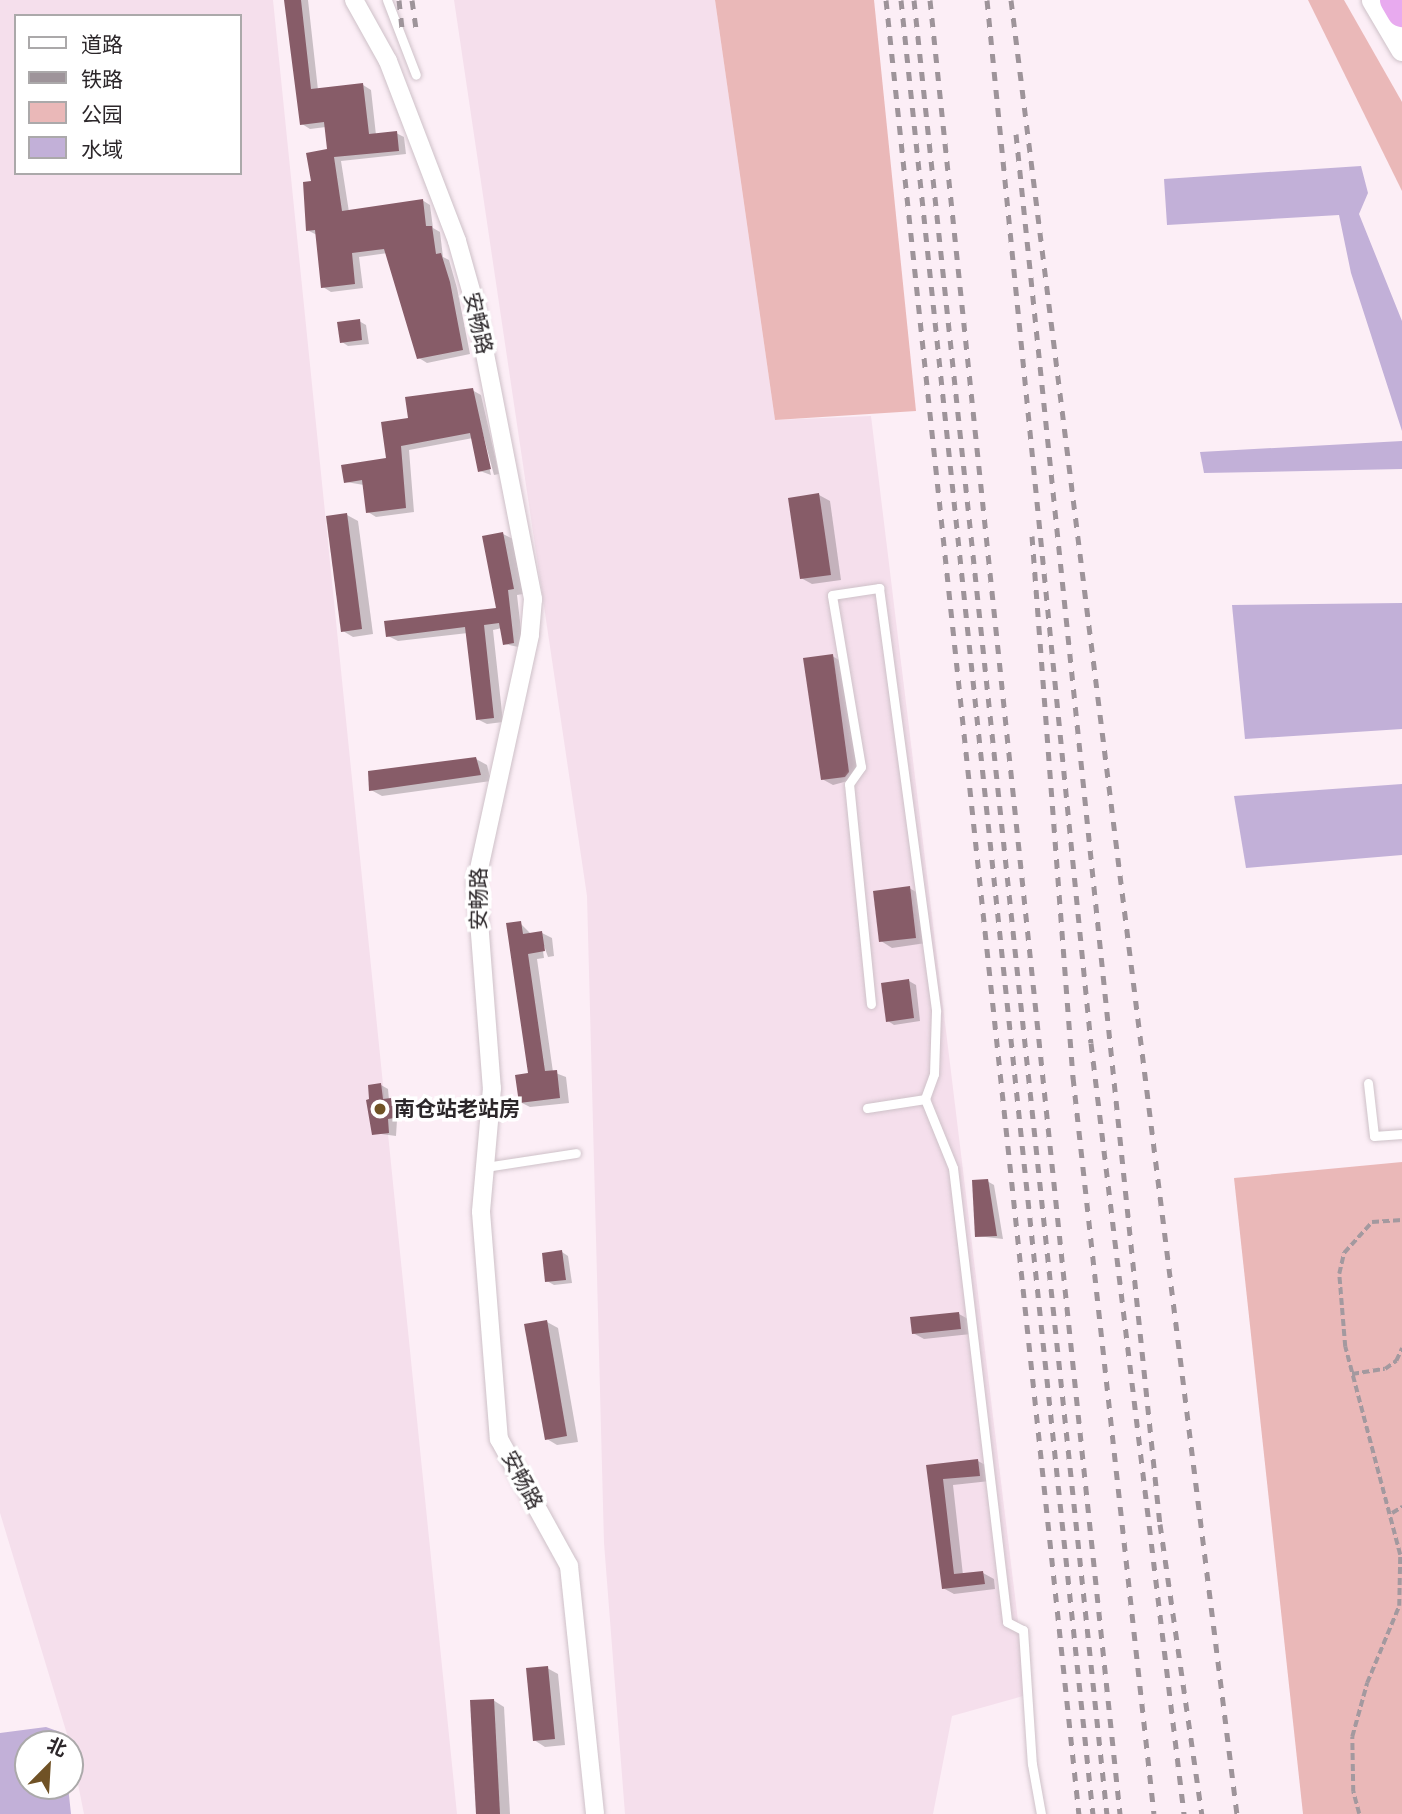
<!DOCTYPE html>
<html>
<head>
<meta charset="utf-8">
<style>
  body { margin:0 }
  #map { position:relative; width:1402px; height:1814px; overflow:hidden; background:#fceef6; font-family:"Work Sans","Noto Sans SC",sans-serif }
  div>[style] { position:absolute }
  .built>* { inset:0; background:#f5dfec }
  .green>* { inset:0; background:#eab8b8 }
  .water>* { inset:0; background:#c2b0d8 }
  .shadow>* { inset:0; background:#0003 }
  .building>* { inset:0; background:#875c68 }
  .path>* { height:3.5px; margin-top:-1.75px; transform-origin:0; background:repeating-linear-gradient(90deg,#a3999f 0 7px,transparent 0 10.5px) }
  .roads { filter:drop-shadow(0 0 2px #cec1c8) drop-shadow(0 0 2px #cec1c8) }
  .service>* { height:9px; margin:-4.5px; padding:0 4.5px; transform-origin:4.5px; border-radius:4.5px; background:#fff }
  .minor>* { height:18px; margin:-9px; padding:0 9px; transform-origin:9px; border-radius:9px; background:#fff }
  .tertiary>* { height:23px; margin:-11.5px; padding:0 11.5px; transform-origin:11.5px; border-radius:11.5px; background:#fff }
  .trunk>* { height:30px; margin:-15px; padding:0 15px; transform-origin:15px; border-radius:15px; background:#e8aaef }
  .rail>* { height:5px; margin-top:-2.5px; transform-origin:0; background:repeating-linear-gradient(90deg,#9e949a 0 9px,transparent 0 18px) }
  .dots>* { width:19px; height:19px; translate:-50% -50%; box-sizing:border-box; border:4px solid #fff; border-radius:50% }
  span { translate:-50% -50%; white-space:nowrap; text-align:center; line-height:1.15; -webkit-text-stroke:7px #fff; paint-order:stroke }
  .street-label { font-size:21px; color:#2c272a }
  .poi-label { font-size:21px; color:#2c272a; font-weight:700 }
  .left { translate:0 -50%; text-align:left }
  .legend { position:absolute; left:14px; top:14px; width:228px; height:161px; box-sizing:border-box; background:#fff; border:2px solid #aba9aa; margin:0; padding:9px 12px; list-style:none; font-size:21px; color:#2c272a }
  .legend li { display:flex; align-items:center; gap:14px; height:35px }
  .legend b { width:35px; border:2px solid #aba9aa }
  .north { position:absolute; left:14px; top:1730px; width:70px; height:70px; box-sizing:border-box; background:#fff; border:2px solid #aba9aa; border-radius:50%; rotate:24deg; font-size:19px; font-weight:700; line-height:28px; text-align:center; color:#2c272a }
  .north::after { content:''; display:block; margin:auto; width:24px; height:32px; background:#705226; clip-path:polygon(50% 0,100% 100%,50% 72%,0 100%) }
</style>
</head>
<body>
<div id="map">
  <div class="built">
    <div style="clip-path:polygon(evenodd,0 0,273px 0,457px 1814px,84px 1814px,70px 1744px,0 1513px,0 0,16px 16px,240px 16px,240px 173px,16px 173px,16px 16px)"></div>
    <div style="clip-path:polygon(454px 0,715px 0,775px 420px,871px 416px,1027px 1695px,952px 1716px,933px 1814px,625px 1814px,604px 1543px,587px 896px)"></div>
  </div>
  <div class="green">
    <div style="clip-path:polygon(715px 0,874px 0,916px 411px,775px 420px)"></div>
    <div style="clip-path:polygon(1308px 0,1344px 0,1402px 102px,1402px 191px)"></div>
    <div style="clip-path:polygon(1402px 1162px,1402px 1814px,1303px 1814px,1234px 1178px)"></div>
  </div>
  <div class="water">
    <div style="clip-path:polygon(1361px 166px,1368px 193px,1359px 214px,1402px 321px,1402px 431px,1351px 273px,1339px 215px,1167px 225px,1164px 179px)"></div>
    <div style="clip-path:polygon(1402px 441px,1402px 469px,1204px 473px,1200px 452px)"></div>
    <div style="clip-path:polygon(1402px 603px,1402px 729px,1245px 739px,1232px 605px)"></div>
    <div style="clip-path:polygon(1402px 784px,1402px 855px,1246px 868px,1234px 796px)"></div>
    <div style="clip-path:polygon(46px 1727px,60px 1732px,62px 1744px,28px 1744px,28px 1786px,68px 1786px,71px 1814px,0 1814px,0 1733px)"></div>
  </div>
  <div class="shadow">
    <div style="clip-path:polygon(287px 0,308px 0,318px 90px,363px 85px,371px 90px,376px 135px,396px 133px,404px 137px,406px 154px,341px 161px,349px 212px,422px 200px,430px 205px,433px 228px,440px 232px,443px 257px,449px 260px,457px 288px,470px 354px,427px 363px,419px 358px,388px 253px,359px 257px,363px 288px,331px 292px,323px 287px,317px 235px,307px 230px,313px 182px,329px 151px,326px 127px,310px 129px,302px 124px)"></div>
    <div style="clip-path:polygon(359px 321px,366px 325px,369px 344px,348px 346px,342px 342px)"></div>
    <div style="clip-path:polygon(472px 390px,481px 395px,499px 474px,494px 475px,472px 393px,491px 475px,480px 471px,473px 438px,409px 450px,414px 512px,376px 517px,368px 512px,364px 485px,346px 482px,388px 459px,410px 419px)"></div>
    <div style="clip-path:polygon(819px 495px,830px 501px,841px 580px,812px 584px,801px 578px)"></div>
    <div style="clip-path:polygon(347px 515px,358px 521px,373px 634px,353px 637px,343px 631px)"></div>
    <div style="clip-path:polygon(503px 534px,513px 539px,523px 594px,517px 595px,523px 648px,505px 644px,502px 628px,493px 630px,503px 722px,487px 724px,477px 719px,468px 633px,398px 641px,388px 636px,498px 609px)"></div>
    <div style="clip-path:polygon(832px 656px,843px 662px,859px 778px,833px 785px,822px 779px)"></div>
    <div style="clip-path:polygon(476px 759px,487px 765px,491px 781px,382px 796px,371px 790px)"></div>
    <div style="clip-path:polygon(909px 888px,920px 894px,926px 943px,892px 948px,881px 941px)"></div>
    <div style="clip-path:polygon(520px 923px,531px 934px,542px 933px,552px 938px,554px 956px,548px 957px,541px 937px,544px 958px,537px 959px,553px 1072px,566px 1077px,569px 1103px,530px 1107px,520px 1102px,530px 1075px)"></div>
    <div style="clip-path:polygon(909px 981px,916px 985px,920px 1021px,894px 1025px,888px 1021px)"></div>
    <div style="clip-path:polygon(381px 1085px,388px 1089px,389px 1100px,398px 1104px,396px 1136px,374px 1133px,371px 1101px)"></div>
    <div style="clip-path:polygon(987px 1181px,994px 1185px,1003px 1239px,977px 1236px)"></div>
    <div style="clip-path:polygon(562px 1252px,568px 1256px,572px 1283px,554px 1285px,547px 1281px)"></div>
    <div style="clip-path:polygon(959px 1314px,970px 1320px,971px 1334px,924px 1339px,913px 1333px)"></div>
    <div style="clip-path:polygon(547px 1322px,558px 1328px,578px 1442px,557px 1445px,547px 1439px)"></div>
    <div style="clip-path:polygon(978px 1461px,989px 1467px,990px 1481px,953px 1485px,963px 1575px,983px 1573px,994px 1579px,995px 1589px,954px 1594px,943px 1588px,928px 1466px)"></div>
    <div style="clip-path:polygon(547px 1668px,558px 1674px,565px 1745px,545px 1747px,534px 1740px)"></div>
    <div style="clip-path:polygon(493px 1700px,504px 1707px,510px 1814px,478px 1814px)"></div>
  </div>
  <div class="building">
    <div style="clip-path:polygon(284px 0,301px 0,311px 89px,363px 83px,369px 134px,397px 131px,399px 151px,334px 157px,342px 211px,423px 199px,426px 226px,432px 226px,436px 254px,441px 253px,450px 282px,463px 350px,417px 359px,384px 249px,352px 253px,355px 284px,321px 288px,315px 230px,306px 231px,303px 182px,311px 181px,306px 153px,327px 149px,324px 122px,300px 125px)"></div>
    <div style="clip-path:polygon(360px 319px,362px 340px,340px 343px,337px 322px)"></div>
    <div style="clip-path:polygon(473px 388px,491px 469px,478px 472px,470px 433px,401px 446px,406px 508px,366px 513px,362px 480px,344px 483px,341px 465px,386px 458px,381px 422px,408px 418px,405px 397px)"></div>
    <div style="clip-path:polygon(819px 493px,831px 575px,800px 579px,788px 498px)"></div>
    <div style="clip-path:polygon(347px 513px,362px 629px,341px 632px,326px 516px)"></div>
    <div style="clip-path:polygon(503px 532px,514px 589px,508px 590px,514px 643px,503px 645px,499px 623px,484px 625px,494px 718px,476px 720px,465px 627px,386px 637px,384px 621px,496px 608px,482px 536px)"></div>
    <div style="clip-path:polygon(833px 654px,849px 772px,845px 777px,821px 780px,803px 658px)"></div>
    <div style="clip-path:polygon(476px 757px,481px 775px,369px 791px,368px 771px)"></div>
    <div style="clip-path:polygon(910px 886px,916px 938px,879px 942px,873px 891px)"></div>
    <div style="clip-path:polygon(521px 921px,523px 934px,542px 931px,545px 951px,528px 954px,545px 1071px,557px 1070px,560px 1098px,519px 1103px,515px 1075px,528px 1073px,506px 923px)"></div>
    <div style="clip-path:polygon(909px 979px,914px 1018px,886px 1022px,881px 983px)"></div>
    <div style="clip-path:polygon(381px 1083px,383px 1099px,391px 1098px,394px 1118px,388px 1119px,389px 1133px,372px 1135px,366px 1100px,369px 1099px,368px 1085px)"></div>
    <div style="clip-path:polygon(988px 1179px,997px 1236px,975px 1237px,972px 1180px)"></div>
    <div style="clip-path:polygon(562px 1250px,566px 1280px,545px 1282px,542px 1253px)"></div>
    <div style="clip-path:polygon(959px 1312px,961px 1329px,912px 1334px,910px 1317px)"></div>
    <div style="clip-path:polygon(547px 1320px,567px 1436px,545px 1440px,524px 1324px)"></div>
    <div style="clip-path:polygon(978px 1459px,980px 1476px,943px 1479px,954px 1574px,983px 1571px,985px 1584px,942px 1589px,926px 1465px)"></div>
    <div style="clip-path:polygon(548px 1666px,555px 1739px,533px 1741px,526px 1668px)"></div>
    <div style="clip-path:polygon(494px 1699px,500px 1814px,476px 1814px,470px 1700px)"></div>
  </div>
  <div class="path">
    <div style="left:1352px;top:1374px;width:33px;rotate:-9deg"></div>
    <div style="left:1385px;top:1369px;width:14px;rotate:-36deg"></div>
    <div style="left:1396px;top:1361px;width:14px;rotate:-65deg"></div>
    <div style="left:1392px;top:1513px;width:12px;rotate:-31deg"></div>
    <div style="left:1359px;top:1814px;width:23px;rotate:-105deg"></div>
    <div style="left:1353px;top:1792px;width:55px;rotate:-91deg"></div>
    <div style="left:1352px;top:1737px;width:56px;rotate:-74.5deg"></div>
    <div style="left:1367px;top:1683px;width:83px;rotate:-67.4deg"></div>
    <div style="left:1399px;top:1606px;width:51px;rotate:-88.9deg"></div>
    <div style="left:1400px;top:1555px;width:215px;rotate:-104.8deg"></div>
    <div style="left:1345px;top:1347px;width:73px;rotate:-94.7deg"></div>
    <div style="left:1339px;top:1274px;width:22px;rotate:-77deg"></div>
    <div style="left:1344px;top:1253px;width:42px;rotate:-47.9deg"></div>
    <div style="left:1372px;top:1222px;width:30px;rotate:-4deg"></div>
  </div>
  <div class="roads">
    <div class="service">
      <div style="left:387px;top:0;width:80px;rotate:68.9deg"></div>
      <div style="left:871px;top:1004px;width:221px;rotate:-95.7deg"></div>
      <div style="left:849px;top:784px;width:21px;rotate:-55deg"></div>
      <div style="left:861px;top:767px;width:174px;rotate:-99.6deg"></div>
      <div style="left:832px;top:595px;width:48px;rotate:-8.5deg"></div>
      <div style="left:879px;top:588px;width:427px;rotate:82.3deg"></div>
      <div style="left:936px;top:1011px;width:63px;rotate:91.8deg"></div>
      <div style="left:934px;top:1074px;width:27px;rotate:110deg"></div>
      <div style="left:925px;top:1099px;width:74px;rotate:67.9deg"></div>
      <div style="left:953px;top:1168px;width:457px;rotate:83.2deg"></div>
      <div style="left:1007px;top:1622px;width:18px;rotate:27deg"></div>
      <div style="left:1023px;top:1630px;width:134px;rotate:86.2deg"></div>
      <div style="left:1032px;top:1764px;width:51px;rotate:79.8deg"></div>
      <div style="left:1368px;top:1083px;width:53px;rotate:83.5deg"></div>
      <div style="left:1374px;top:1136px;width:28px;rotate:-4deg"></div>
      <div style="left:867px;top:1108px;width:59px;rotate:-8.8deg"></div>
      <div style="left:485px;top:1167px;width:92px;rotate:-8.7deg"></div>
    </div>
    <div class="minor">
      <div style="left:354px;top:0;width:70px;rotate:60.9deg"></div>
      <div style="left:388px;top:61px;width:193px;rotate:69deg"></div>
      <div style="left:457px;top:241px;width:70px;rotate:74.2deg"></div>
      <div style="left:476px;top:308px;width:297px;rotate:78.9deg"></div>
      <div style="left:533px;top:599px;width:36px;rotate:95deg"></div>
      <div style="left:530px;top:635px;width:253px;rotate:102.3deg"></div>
      <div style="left:476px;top:882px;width:207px;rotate:85.6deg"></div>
      <div style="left:492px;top:1088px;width:124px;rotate:95.1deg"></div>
      <div style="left:481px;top:1212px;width:228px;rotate:85.5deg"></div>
      <div style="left:499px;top:1439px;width:145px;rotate:61.1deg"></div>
      <div style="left:569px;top:1566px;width:249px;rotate:84deg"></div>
    </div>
    <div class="tertiary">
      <div style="left:1373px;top:0;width:57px;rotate:59.4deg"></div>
    </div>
    <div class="trunk">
      <div style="left:1395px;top:0;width:14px;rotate:60deg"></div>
    </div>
  </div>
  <div class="rail">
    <div style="left:399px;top:0;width:29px;rotate:84deg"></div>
    <div style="left:412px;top:0;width:28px;rotate:82deg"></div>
    <div style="left:886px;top:0;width:1824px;rotate:83.93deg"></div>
    <div style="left:901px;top:0;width:1824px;rotate:83.96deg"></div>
    <div style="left:914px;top:0;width:1824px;rotate:83.93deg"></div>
    <div style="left:930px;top:0;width:1824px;rotate:84.02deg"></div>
    <div style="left:987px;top:0;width:1048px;rotate:84.31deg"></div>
    <div style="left:1091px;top:1043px;width:777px;rotate:83.12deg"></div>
    <div style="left:1011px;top:0;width:1828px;rotate:82.9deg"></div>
    <div style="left:1016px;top:134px;width:1397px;rotate:84.09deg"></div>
    <div style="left:1160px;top:1524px;width:293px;rotate:81.8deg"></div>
    <div style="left:1032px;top:536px;width:543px;rotate:85.67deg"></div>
    <div style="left:1073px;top:1077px;width:741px;rotate:83.73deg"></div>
  </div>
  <div class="dots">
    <div style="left:380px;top:1109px;background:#705226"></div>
  </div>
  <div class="street-label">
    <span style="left:478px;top:323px;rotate:77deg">安畅路</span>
    <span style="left:479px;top:899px;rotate:-90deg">安畅路</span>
    <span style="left:522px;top:1480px;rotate:62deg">安畅路</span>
  </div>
  <div class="poi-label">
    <span class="left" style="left:394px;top:1109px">南仓站老站房</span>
  </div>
  <ul class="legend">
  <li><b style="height:9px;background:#fff"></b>道路</li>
  <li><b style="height:9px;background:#9e949a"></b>铁路</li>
  <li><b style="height:19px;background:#eab8b8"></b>公园</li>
  <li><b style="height:19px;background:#c2b0d8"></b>水域</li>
  </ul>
  <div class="north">北</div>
</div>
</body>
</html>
